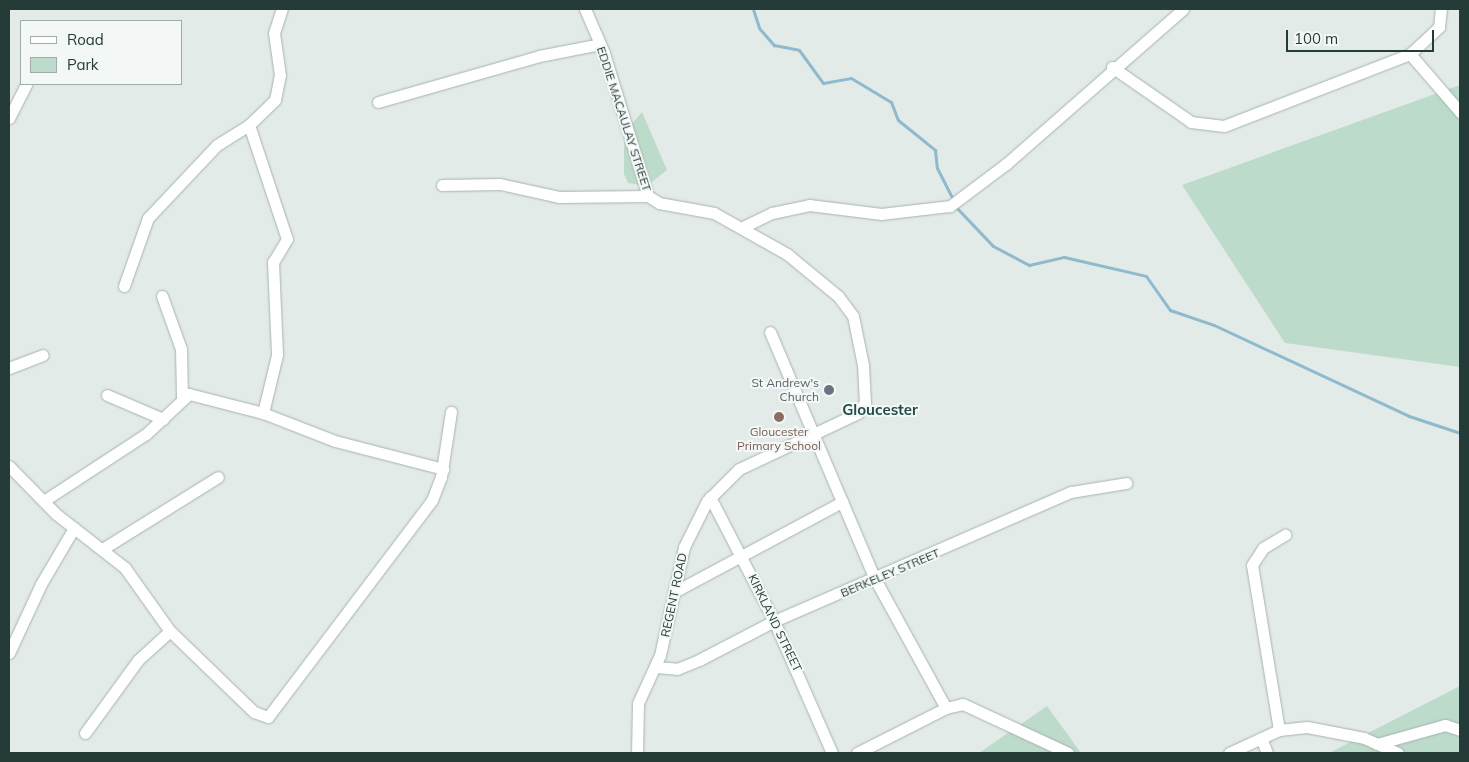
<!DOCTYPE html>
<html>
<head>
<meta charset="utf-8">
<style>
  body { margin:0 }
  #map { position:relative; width:1469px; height:762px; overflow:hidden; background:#e3ebe9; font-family:Mulish,sans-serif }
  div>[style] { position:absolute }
  .green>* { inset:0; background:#bddbca }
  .stream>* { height:3px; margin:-1.5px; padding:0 1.5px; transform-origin:1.5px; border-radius:1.5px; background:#8fb9cc }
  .roads { filter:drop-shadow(0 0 1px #a6b3b0) drop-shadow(0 0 1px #a6b3b0) }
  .minor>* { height:11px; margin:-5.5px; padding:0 5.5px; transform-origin:5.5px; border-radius:5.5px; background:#fff }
  .dots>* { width:14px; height:14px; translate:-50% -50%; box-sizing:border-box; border:2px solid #f3f8f6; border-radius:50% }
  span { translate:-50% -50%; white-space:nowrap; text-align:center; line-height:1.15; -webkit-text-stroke:4px #f3f8f6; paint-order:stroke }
  .street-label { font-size:12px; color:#243b38 }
  .worship-label { font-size:12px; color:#5b616d }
  .right { translate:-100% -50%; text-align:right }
  .education-label { font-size:12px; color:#785e54 }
  .quarter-label { font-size:15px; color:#214c48; font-weight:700 }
  .frame { position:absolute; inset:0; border:10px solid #243b38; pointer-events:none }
  .legend { position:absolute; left:20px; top:20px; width:162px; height:65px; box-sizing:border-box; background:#f3f8f6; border:1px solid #a0acaa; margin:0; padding:6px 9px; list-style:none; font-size:15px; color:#243b38 }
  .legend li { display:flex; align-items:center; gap:10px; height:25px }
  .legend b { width:25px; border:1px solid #a0acaa }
  .scale { position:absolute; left:1286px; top:30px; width:148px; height:22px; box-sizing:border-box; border:2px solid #243b38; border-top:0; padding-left:6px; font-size:15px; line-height:18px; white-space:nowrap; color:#243b38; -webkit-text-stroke:4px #f3f8f6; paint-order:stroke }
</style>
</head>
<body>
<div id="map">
  <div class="green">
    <div style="clip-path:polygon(1460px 85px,1460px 367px,1285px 343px,1182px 185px)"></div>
    <div style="clip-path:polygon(642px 112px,667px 170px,647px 186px,628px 183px,624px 174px,624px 133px)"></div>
    <div style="clip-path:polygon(1460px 686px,1460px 753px,1329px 753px)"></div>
    <div style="clip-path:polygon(1047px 706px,1081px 753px,979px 753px)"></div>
  </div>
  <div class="stream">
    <div style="left:753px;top:9px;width:20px;rotate:72deg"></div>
    <div style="left:759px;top:28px;width:23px;rotate:49deg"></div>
    <div style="left:774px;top:45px;width:25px;rotate:11deg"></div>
    <div style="left:799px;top:50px;width:41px;rotate:54deg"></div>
    <div style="left:823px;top:83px;width:28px;rotate:-10deg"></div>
    <div style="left:851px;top:78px;width:47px;rotate:31deg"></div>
    <div style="left:891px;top:102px;width:19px;rotate:69deg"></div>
    <div style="left:898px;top:120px;width:48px;rotate:39deg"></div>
    <div style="left:935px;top:150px;width:18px;rotate:84deg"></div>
    <div style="left:937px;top:168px;width:36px;rotate:63deg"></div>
    <div style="left:955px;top:206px;width:55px;rotate:46.5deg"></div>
    <div style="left:993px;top:246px;width:41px;rotate:27.8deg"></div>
    <div style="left:1029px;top:265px;width:36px;rotate:-13deg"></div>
    <div style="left:1064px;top:257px;width:84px;rotate:13deg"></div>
    <div style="left:1146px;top:276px;width:42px;rotate:54.8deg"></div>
    <div style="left:1170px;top:310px;width:46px;rotate:18.8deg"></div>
    <div style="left:1214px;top:325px;width:215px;rotate:25deg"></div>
    <div style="left:1409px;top:416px;width:54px;rotate:18.4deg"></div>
  </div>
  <div class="roads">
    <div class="minor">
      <div style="left:585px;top:9px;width:48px;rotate:66.6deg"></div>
      <div style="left:604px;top:53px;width:150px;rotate:72.9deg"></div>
      <div style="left:648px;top:196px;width:13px;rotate:32deg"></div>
      <div style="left:659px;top:203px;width:56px;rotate:10.3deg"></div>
      <div style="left:714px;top:213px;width:84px;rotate:29.3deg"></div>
      <div style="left:787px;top:254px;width:66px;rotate:39.5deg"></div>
      <div style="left:838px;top:296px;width:25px;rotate:53deg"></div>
      <div style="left:853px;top:316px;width:50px;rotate:78.5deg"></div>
      <div style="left:863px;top:365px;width:37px;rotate:87deg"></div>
      <div style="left:865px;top:402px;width:13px;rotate:122deg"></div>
      <div style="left:858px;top:413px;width:132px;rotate:154.8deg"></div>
      <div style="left:739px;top:469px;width:45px;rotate:135deg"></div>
      <div style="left:707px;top:501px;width:51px;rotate:116.6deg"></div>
      <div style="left:684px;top:547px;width:111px;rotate:102.5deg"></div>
      <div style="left:660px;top:655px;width:53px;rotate:114.6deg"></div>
      <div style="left:638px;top:703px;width:50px;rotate:91.1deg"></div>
      <div style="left:1410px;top:54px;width:77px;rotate:49.2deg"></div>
      <div style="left:1112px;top:67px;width:96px;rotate:34.8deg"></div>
      <div style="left:1191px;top:122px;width:33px;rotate:7deg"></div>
      <div style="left:1224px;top:126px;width:199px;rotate:-21.2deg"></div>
      <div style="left:1410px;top:54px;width:40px;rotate:-43deg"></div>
      <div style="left:1439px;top:27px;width:18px;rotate:-84deg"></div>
      <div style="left:378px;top:102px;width:167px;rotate:-15.9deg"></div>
      <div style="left:539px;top:56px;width:62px;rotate:-11.1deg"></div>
      <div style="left:9px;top:118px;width:38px;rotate:-63deg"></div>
      <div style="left:249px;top:125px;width:120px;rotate:71.6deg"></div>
      <div style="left:287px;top:239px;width:27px;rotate:121deg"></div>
      <div style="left:273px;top:262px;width:93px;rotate:87.5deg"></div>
      <div style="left:277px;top:355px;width:60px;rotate:103.6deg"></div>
      <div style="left:442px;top:185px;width:58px;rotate:-1deg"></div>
      <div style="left:500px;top:184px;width:60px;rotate:12.4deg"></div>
      <div style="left:559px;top:197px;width:89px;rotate:-0.6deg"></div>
      <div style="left:745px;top:226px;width:30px;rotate:-26deg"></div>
      <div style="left:772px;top:213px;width:38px;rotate:-12deg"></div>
      <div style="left:809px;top:205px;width:73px;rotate:7.1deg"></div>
      <div style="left:881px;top:214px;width:69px;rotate:-6.6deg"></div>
      <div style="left:950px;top:206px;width:70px;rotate:-36.9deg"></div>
      <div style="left:1006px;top:164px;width:235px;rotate:-41.2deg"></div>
      <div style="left:124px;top:286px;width:72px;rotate:-70.6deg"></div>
      <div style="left:148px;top:218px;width:100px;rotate:-46.6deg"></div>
      <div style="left:217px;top:145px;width:38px;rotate:-32deg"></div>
      <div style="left:249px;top:125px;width:36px;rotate:-44deg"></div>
      <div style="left:275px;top:100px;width:25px;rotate:-79deg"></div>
      <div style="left:280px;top:75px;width:42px;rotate:-98.1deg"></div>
      <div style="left:274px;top:33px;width:25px;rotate:-72deg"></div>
      <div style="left:162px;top:296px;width:56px;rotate:70.3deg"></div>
      <div style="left:181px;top:349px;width:48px;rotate:88.8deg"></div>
      <div style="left:770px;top:332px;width:268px;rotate:67deg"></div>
      <div style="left:875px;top:579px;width:147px;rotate:61.2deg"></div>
      <div style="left:9px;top:368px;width:36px;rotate:-21deg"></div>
      <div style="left:107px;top:395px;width:61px;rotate:23.2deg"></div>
      <div style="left:9px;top:466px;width:67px;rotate:45.6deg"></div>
      <div style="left:56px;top:514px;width:88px;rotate:38deg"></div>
      <div style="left:125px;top:568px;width:77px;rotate:54.5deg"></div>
      <div style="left:170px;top:631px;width:117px;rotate:44deg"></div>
      <div style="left:254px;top:712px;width:15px;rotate:20deg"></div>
      <div style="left:268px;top:717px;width:272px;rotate:-52.9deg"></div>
      <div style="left:432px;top:500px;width:25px;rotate:-69deg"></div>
      <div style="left:441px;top:477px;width:66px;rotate:-81.3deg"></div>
      <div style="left:710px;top:497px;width:140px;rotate:62.7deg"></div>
      <div style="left:774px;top:621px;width:144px;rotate:66.3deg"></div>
      <div style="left:45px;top:500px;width:121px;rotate:-33.2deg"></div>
      <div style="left:146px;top:434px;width:59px;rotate:-42.9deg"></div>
      <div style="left:189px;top:394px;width:76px;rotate:14.4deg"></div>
      <div style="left:263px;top:413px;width:77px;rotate:21.3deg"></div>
      <div style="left:335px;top:441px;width:112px;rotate:14.5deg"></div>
      <div style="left:104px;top:548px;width:134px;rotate:-31.9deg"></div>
      <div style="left:674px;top:592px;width:191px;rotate:-28.2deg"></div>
      <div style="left:9px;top:653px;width:76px;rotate:-65.1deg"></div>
      <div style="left:41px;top:584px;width:65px;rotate:-59.5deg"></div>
      <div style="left:656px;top:667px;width:21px;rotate:5deg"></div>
      <div style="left:677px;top:669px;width:24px;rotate:-22deg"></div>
      <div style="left:699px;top:660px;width:85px;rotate:-27.5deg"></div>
      <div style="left:774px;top:621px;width:324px;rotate:-23.5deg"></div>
      <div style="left:1071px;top:492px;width:56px;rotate:-9.3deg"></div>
      <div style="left:1279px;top:730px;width:167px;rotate:-99.3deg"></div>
      <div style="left:1252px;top:565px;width:20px;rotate:-57deg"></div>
      <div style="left:1263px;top:548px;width:26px;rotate:-31deg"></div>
      <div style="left:85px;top:733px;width:90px;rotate:-54deg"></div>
      <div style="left:138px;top:660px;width:43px;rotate:-42.2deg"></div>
      <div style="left:1261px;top:738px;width:16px;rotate:68deg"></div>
      <div style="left:1377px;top:744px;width:71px;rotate:-15.6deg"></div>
      <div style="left:1445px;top:725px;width:16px;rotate:18deg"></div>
      <div style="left:857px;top:753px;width:100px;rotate:-26.8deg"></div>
      <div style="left:946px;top:708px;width:17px;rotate:-13deg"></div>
      <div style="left:963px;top:704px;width:116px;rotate:25deg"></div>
      <div style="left:1229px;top:753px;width:55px;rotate:-24.7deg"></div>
      <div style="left:1279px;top:730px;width:28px;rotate:-6deg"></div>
      <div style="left:1307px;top:727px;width:58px;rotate:10.9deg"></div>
      <div style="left:1364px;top:738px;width:37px;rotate:24deg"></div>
    </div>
  </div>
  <div class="dots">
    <div style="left:829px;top:390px;background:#6b7280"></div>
    <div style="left:779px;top:417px;background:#8d6e63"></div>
  </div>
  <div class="street-label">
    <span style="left:624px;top:119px;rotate:72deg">EDDIE MACAULAY STREET</span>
    <span style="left:890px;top:573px;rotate:-23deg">BERKELEY STREET</span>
    <span style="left:674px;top:595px;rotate:-78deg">REGENT ROAD</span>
    <span style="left:775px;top:623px;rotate:64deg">KIRKLAND STREET</span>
  </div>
  <div class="worship-label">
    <span class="right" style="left:819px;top:390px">St Andrew's<br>Church</span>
  </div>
  <div class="education-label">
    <span style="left:779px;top:439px">Gloucester<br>Primary School</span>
  </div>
  <div class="quarter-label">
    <span style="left:880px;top:410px">Gloucester</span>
  </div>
  <div class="frame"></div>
  <ul class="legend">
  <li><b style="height:6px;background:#fff"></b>Road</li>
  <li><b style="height:14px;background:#bddbca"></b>Park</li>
  </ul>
  <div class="scale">100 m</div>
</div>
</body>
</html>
